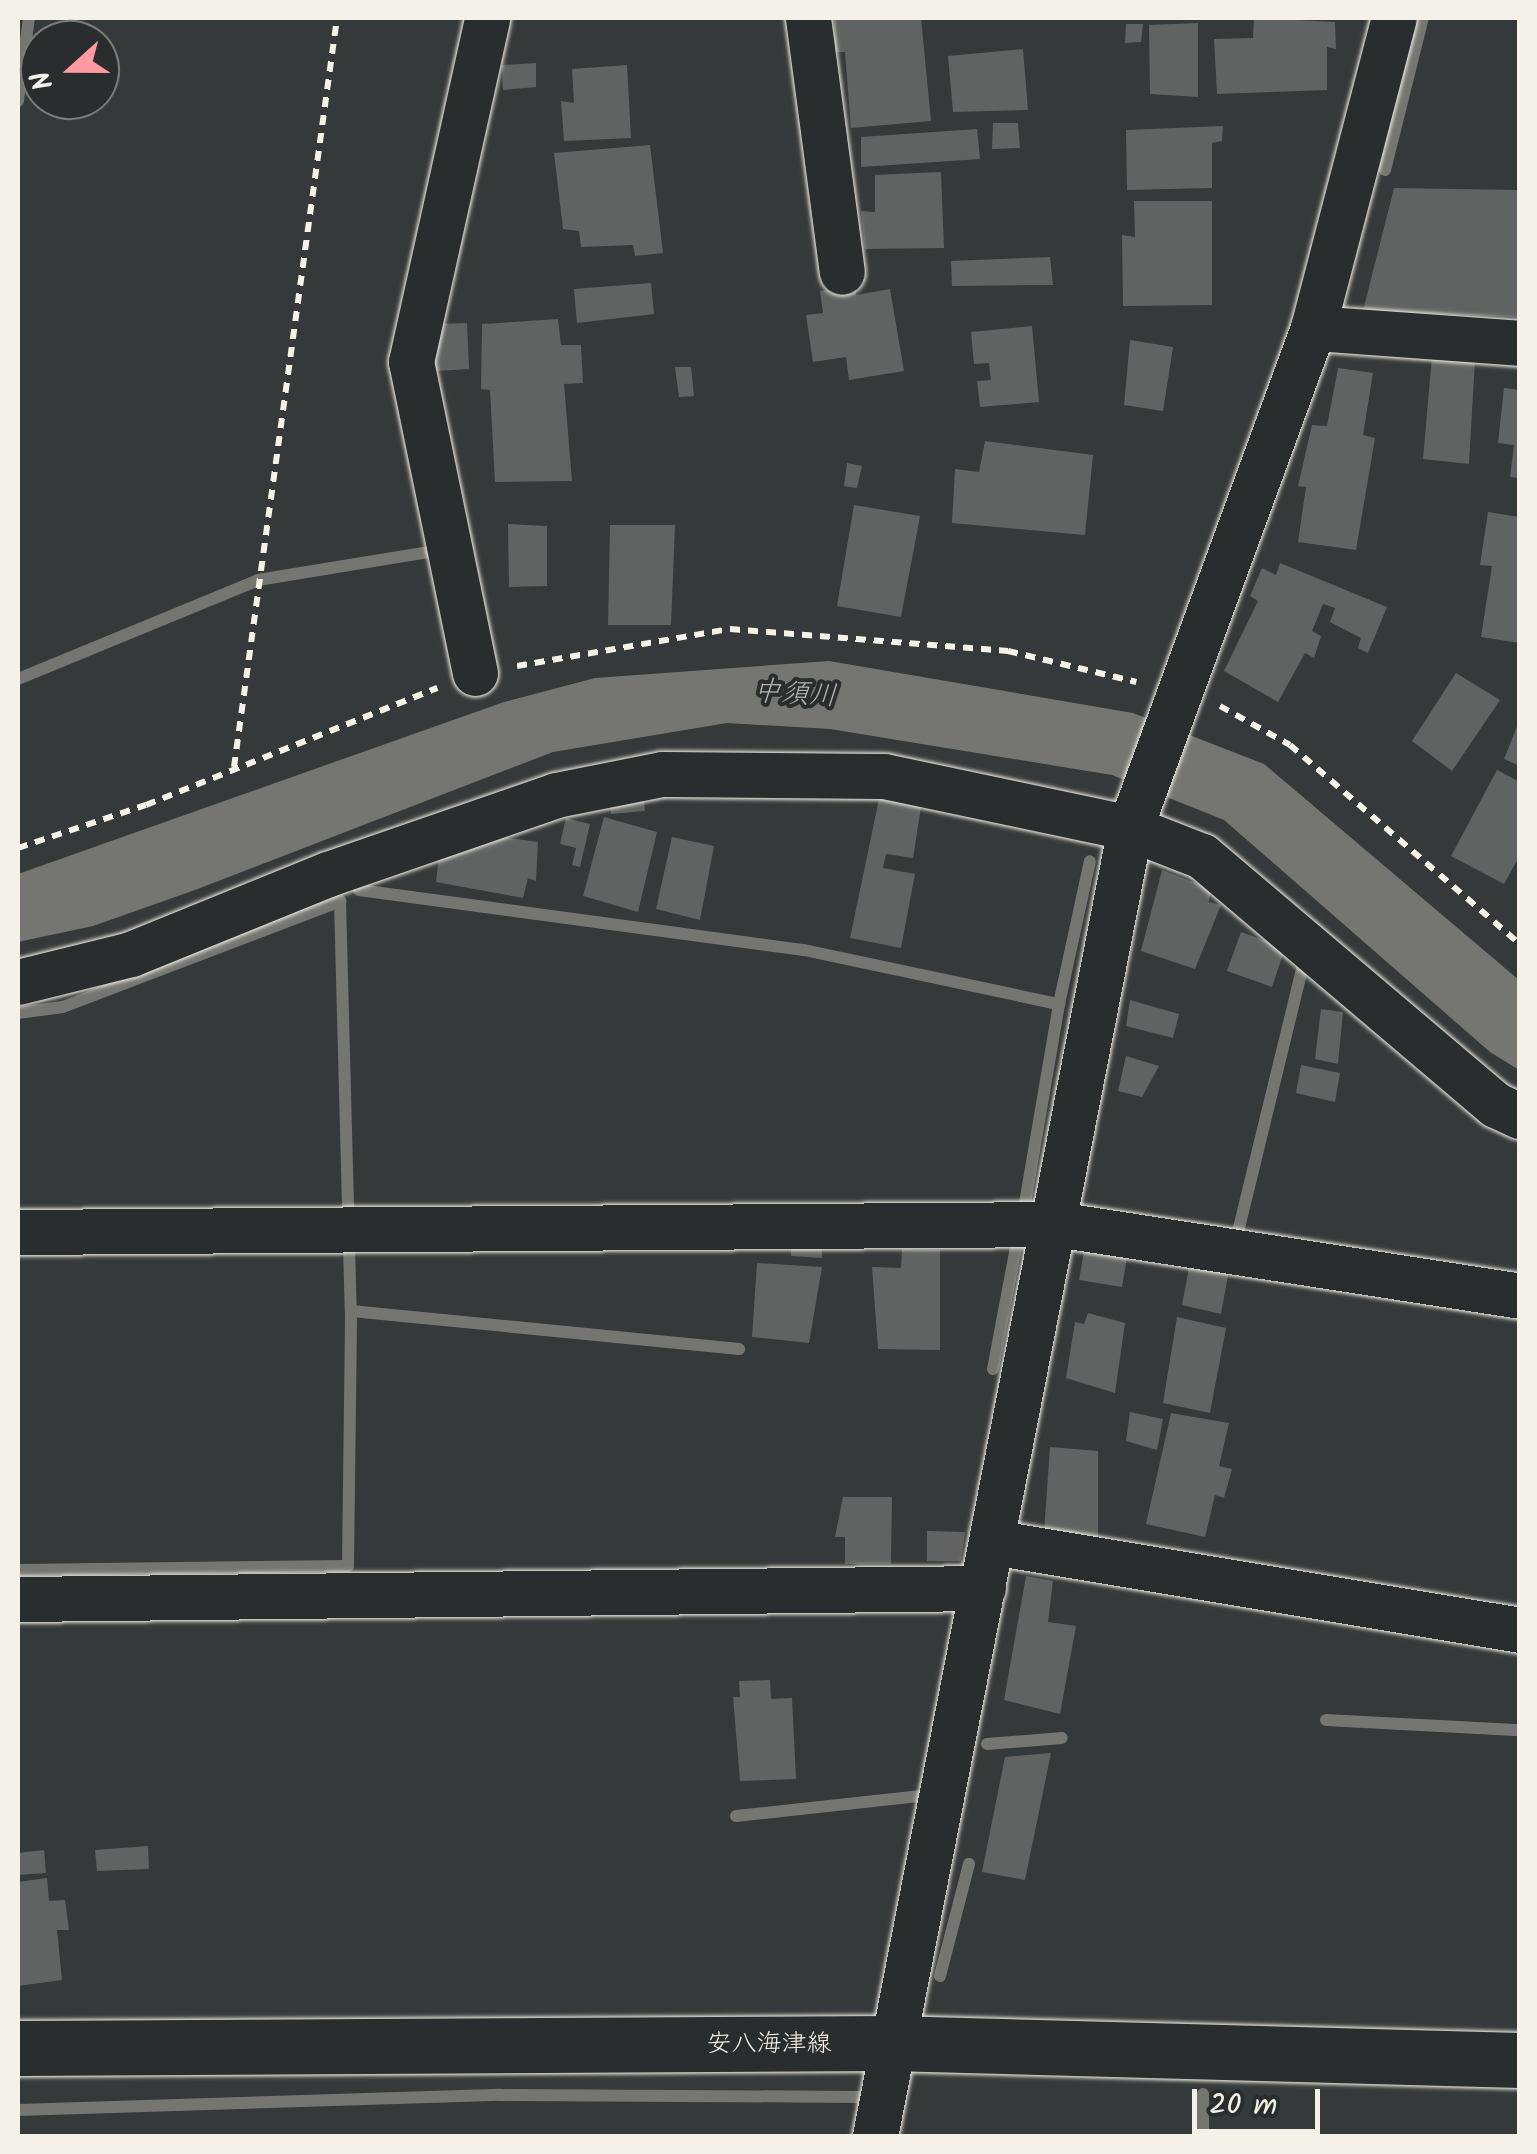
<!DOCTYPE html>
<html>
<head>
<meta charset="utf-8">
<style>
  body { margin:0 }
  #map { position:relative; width:1537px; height:2154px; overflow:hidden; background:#363939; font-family:Kalam,"Klee One",sans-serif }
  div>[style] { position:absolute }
  .water>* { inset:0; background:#757572 }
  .stream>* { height:12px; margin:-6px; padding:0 6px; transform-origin:6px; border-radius:6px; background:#757572 }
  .building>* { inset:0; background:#616362 }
  .path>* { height:6px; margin-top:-3px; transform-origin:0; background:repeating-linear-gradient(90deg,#f4f1e8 0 10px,transparent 0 18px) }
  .roads { filter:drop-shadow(0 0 2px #f4f1e8) drop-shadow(0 0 2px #f4f1e8) }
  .minor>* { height:45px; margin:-22.5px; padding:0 22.5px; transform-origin:22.5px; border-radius:22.5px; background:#2a2d2e }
  .major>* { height:55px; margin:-27.5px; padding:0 27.5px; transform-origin:27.5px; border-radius:27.5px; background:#2a2d2e }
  span { translate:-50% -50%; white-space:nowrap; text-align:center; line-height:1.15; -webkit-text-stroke:8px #2a2d2e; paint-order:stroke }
  .street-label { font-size:25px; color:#f4f1e8 }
  .water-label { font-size:28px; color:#b4b3ad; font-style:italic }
  .frame { position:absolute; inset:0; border:20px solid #f4f1e8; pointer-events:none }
  .north { position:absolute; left:20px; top:20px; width:100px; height:100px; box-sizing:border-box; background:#2a2d2e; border:2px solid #7b7b78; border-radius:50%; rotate:249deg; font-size:28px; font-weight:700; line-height:40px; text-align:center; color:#f4f1e8 }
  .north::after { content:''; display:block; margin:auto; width:35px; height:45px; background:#ff9aa2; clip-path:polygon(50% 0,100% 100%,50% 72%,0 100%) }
  .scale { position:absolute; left:1192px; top:2089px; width:128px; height:45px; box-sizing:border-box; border:5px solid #f4f1e8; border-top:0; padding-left:12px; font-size:30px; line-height:35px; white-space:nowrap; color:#f4f1e8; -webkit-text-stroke:8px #2a2d2e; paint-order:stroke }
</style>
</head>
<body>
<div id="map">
  <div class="water">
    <div style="clip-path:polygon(829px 661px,1133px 713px,1264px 764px,1519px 980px,1519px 1070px,1490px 1052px,1224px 820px,1112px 775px,830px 729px,727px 723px,553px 752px,195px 890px,93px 926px,18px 942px,18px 874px,504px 702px,595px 678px)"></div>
  </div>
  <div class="stream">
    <div style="left:18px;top:101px;width:84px;rotate:-82.5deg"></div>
    <div style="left:1385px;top:170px;width:157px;rotate:-76deg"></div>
    <div style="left:18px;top:679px;width:260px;rotate:-22.4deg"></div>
    <div style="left:258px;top:580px;width:180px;rotate:-9.3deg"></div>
    <div style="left:436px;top:551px;width:7px;rotate:-98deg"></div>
    <div style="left:359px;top:890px;width:449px;rotate:7.7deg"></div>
    <div style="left:804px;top:950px;width:261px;rotate:12deg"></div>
    <div style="left:1059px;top:1004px;width:146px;rotate:-77.8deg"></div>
    <div style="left:18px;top:1013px;width:45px;rotate:-7.6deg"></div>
    <div style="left:63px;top:1007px;width:297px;rotate:-20.9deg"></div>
    <div style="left:340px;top:901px;width:410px;rotate:88.5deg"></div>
    <div style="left:1024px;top:1209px;width:208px;rotate:-80.3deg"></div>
    <div style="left:1228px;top:1233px;width:9px;rotate:18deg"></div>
    <div style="left:1237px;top:1236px;width:279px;rotate:-76.3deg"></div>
    <div style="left:993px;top:1369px;width:129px;rotate:-79.3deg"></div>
    <div style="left:18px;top:1570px;width:330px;rotate:-0.7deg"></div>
    <div style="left:348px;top:1566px;width:255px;rotate:-89.3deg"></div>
    <div style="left:351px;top:1311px;width:390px;rotate:5.6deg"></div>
    <div style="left:1326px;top:1720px;width:194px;rotate:3deg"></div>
    <div style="left:987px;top:1744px;width:75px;rotate:-4.6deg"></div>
    <div style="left:736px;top:1816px;width:184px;rotate:-6.2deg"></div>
    <div style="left:940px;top:1976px;width:116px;rotate:-75.5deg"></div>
    <div style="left:1203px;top:2094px;width:42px;rotate:90deg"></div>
    <div style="left:18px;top:2110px;width:483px;rotate:-1.8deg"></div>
    <div style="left:501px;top:2095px;width:360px;rotate:0.3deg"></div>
    <div style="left:861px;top:2097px;width:14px;rotate:69deg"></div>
  </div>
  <div class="building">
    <div style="clip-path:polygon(834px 18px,921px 18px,931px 121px,851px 128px,845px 52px,835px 52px)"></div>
    <div style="clip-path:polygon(1254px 18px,1335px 22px,1336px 49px,1327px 47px,1327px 90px,1217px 94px,1214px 39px,1253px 38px)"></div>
    <div style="clip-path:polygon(1198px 23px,1198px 97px,1150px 94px,1149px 25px)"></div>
    <div style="clip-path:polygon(1126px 24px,1143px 24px,1141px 42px,1125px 43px)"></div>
    <div style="clip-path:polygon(1023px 49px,1028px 110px,953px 112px,948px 56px)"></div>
    <div style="clip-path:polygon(536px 63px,536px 87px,503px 90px,502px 65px)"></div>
    <div style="clip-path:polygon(627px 65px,631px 138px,564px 141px,561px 101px,574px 103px,572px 69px)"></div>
    <div style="clip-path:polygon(993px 123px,1018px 123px,1020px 148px,992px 149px)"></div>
    <div style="clip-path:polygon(1223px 126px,1222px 141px,1212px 143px,1212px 188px,1127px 190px,1126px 130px)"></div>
    <div style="clip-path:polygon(977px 129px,980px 159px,861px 167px,861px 137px)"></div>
    <div style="clip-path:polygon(650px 145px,663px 253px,635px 256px,633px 245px,581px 247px,579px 231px,563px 229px,554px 153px)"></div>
    <div style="clip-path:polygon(941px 172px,944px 248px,865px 249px,861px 211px,875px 212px,875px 175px)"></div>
    <div style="clip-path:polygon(1394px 188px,1520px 190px,1520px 317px,1363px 311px)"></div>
    <div style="clip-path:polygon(1134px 201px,1212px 201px,1212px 305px,1123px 306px,1122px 235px,1135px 237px)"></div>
    <div style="clip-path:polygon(1050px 257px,1053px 285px,952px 286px,951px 261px)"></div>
    <div style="clip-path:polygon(651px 283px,654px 314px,577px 323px,574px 289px)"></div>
    <div style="clip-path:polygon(855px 286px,856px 295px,890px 289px,904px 371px,849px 380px,846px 357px,813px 362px,806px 315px,823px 313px,820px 291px)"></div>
    <div style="clip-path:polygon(558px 319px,561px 345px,581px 345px,583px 383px,564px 384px,572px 481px,495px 482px,490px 390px,481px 389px,482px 324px)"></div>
    <div style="clip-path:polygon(467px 323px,469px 369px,435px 371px,435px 324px)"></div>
    <div style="clip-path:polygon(1032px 326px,1039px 402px,980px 407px,977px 381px,991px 380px,989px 363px,974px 364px,971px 332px)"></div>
    <div style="clip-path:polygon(1130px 340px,1173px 347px,1163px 411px,1124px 405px)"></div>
    <div style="clip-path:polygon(1432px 356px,1475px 359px,1469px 464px,1423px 459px)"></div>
    <div style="clip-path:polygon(675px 367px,691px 367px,694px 396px,679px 397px)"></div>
    <div style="clip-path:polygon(1338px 368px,1373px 373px,1363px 435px,1375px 438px,1356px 550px,1298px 542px,1306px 487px,1298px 486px,1312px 425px,1327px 426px)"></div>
    <div style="clip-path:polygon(1504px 388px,1520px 390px,1520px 478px,1510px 477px,1514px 445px,1498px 443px)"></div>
    <div style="clip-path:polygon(985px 441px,1093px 455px,1085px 535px,952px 523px,955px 469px,979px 472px)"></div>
    <div style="clip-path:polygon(847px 463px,862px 466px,857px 488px,844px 486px)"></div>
    <div style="clip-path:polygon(854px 505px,920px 516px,901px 617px,837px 606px)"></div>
    <div style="clip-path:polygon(1488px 512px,1520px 517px,1520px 643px,1481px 637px,1492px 566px,1480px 565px)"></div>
    <div style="clip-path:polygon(508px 524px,547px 526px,547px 586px,509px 587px)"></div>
    <div style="clip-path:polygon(610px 525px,675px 525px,671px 625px,608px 625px)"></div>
    <div style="clip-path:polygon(1280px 563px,1387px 607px,1368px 653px,1358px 648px,1361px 638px,1330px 622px,1335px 608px,1323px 604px,1312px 631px,1321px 636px,1314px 658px,1305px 653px,1278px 702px,1224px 671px,1258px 601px,1250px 596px,1262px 568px,1276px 575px)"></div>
    <div style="clip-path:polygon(1456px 673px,1500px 700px,1452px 771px,1412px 741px)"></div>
    <div style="clip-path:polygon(1520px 719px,1520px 766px,1504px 759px)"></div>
    <div style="clip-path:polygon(1497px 770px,1520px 782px,1520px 855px,1504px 884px,1451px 856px)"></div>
    <div style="clip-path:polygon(643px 795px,645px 811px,611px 814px,609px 799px)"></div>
    <div style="clip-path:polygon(879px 799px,921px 807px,913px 858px,886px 854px,883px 868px,915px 874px,901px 948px,850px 938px)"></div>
    <div style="clip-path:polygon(604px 817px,657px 832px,638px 912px,583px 896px)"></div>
    <div style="clip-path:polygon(566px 818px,590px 824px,580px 867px,572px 865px,576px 848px,560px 844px)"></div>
    <div style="clip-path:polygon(490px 835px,538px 842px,536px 881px,528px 878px,523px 898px,436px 882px,439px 854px)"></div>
    <div style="clip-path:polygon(672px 837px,714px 846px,700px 920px,656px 909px)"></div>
    <div style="clip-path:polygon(1162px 870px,1211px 889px,1209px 902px,1221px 905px,1195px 969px,1141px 951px)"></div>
    <div style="clip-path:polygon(1241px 932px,1285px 948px,1272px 987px,1227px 971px)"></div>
    <div style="clip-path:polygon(1130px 1000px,1179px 1014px,1173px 1038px,1126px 1026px)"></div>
    <div style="clip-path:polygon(1321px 1009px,1343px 1012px,1338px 1064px,1315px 1059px)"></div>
    <div style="clip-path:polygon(1126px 1056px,1159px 1066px,1142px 1097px,1118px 1091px)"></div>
    <div style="clip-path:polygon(1301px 1065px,1340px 1073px,1335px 1102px,1296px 1093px)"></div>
    <div style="clip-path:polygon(791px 1245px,822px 1246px,822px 1258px,791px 1256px)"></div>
    <div style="clip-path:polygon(1085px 1246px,1128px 1252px,1122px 1287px,1079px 1280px)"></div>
    <div style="clip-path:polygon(902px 1249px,940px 1250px,940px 1350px,878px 1349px,872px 1267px,901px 1268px)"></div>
    <div style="clip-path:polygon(1190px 1262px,1229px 1270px,1221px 1314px,1182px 1305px)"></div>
    <div style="clip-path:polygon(757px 1263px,822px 1267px,809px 1343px,752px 1337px)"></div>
    <div style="clip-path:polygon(1088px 1313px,1125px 1323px,1115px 1393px,1066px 1378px,1075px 1322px,1084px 1324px)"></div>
    <div style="clip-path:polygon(1177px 1317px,1226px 1328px,1210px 1413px,1163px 1403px)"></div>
    <div style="clip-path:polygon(1130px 1412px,1163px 1419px,1157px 1450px,1126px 1441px)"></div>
    <div style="clip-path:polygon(1171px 1413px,1229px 1423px,1219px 1466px,1232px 1469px,1224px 1498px,1215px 1495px,1205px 1537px,1146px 1524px)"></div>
    <div style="clip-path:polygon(1050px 1447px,1098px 1451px,1098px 1538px,1044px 1533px)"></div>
    <div style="clip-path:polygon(843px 1497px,892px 1497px,891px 1564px,845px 1564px,845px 1537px,835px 1537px)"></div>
    <div style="clip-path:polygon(927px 1531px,965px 1532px,961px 1561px,927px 1561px)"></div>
    <div style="clip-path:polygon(1026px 1576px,1053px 1581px,1048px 1622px,1076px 1626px,1060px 1714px,1004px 1700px)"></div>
    <div style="clip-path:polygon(770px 1680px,771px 1699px,792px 1698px,796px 1779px,740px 1781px,733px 1697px,740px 1697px,739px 1681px)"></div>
    <div style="clip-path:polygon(1051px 1753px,1025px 1880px,982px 1872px,1005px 1757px)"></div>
    <div style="clip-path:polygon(148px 1846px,149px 1869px,97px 1871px,95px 1850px)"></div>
    <div style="clip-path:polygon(44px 1850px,46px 1873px,18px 1875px,18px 1853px)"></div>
    <div style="clip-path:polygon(47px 1878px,49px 1901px,65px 1900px,69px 1930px,57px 1930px,62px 1980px,18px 1986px,18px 1882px)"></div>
  </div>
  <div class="path">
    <div style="left:517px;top:666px;width:216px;rotate:-9.9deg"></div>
    <div style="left:730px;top:629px;width:279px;rotate:4.5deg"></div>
    <div style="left:1008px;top:651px;width:132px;rotate:13.6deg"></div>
    <div style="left:1220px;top:706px;width:80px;rotate:29.1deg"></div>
    <div style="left:1290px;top:745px;width:304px;rotate:40.9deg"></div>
    <div style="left:234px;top:767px;width:756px;rotate:-82.17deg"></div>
    <div style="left:18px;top:848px;width:135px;rotate:-18.6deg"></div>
    <div style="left:146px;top:805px;width:314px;rotate:-21.9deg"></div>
  </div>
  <div class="roads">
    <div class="minor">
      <div style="left:808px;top:18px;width:256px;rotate:82.4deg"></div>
      <div style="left:1313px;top:328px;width:208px;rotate:4.1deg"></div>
      <div style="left:475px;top:673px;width:318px;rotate:-101.6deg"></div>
      <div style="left:411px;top:362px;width:352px;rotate:-77.5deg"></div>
      <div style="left:18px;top:982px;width:116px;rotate:-13.9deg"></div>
      <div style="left:131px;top:954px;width:213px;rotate:-22.1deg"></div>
      <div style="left:328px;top:874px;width:241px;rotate:-19.1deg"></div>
      <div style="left:556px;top:795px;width:108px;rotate:-11.2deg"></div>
      <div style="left:662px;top:774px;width:222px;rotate:0.5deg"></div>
      <div style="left:884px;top:776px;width:251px;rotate:11.9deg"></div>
      <div style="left:1130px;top:828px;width:77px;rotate:21.3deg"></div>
      <div style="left:1202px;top:856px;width:385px;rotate:40.3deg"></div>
      <div style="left:1496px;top:1105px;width:26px;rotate:25deg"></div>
      <div style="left:18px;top:1232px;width:1038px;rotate:-0.44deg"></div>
      <div style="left:1056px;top:1224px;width:470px;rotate:8.8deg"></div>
      <div style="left:992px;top:1542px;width:535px;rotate:9.46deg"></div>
      <div style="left:18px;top:1599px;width:965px;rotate:-0.65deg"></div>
      <div style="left:875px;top:2136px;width:1333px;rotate:-78.97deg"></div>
      <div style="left:1130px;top:828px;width:532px;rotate:-69.9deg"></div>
      <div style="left:1313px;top:328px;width:320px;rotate:-75.4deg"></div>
    </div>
    <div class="major">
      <div style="left:18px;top:2048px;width:872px;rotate:-0.33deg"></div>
      <div style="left:890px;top:2043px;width:630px;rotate:1.55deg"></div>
    </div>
  </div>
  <div class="street-label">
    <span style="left:769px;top:2044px">安八海津線</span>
  </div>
  <div class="water-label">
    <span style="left:795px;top:695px;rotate:4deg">中須川</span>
  </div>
  <div class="frame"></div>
  <div class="north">N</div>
  <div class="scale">20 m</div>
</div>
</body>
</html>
